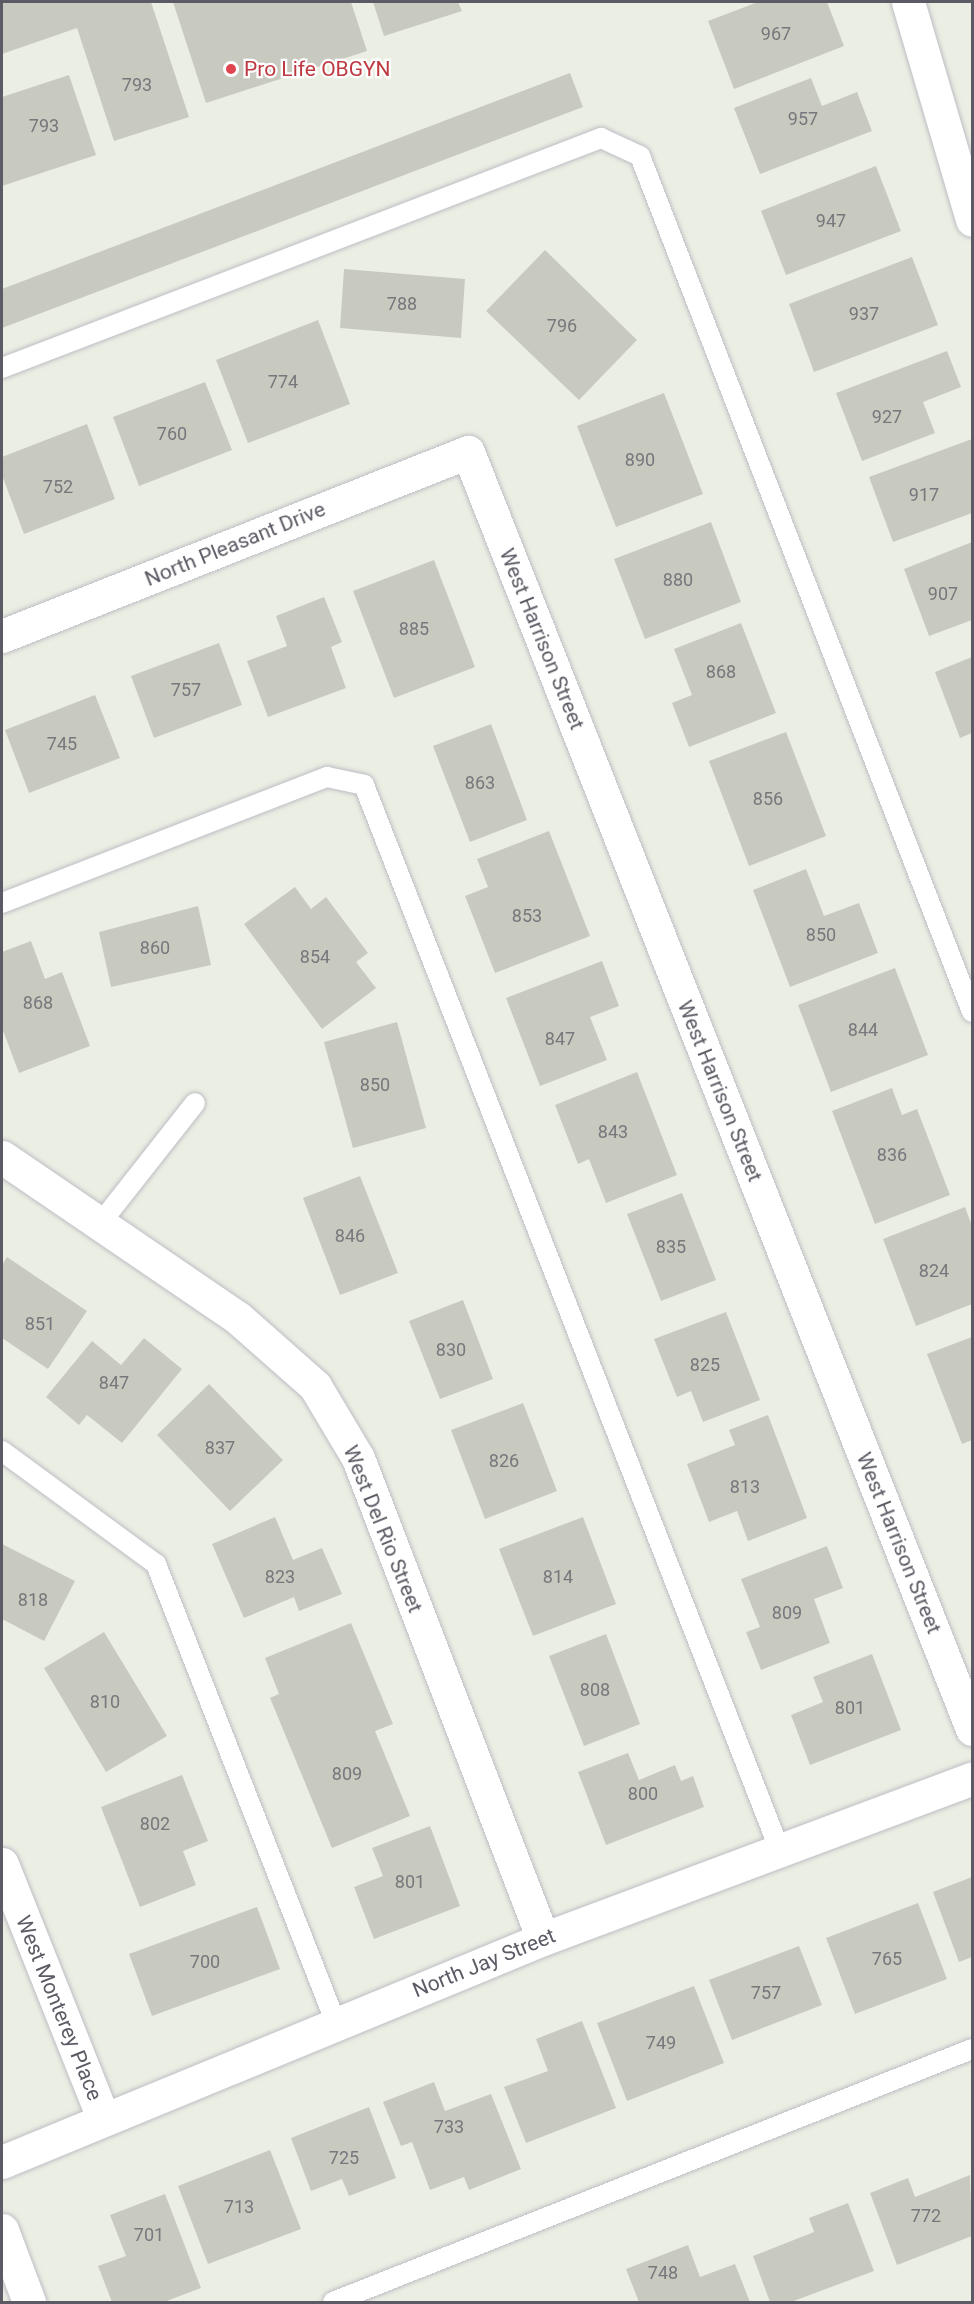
<!DOCTYPE html>
<html>
<head>
<meta charset="utf-8">
<style>
  body { margin:0 }
  #map { position:relative; width:974px; height:2304px; overflow:hidden; background:#ebefe3; font-family:Roboto,sans-serif }
  div>[style] { position:absolute }
  .building>* { inset:0; background:#c8cac0 }
  .roads { filter:drop-shadow(0 0 2px #bebdc5) drop-shadow(0 0 2px #bebdc5) }
  .service>* { height:20px; margin:-10px; padding:0 10px; transform-origin:10px; border-radius:10px; background:#fff }
  .minor>* { height:33px; margin:-16.5px; padding:0 16.5px; transform-origin:16.5px; border-radius:16.5px; background:#fff }
  .dots>* { width:16px; height:16px; translate:-50% -50%; box-sizing:border-box; border:3px solid #fff; border-radius:50% }
  span { translate:-50% -50%; white-space:nowrap; text-align:center; line-height:1.15; -webkit-text-stroke:4.5px #fff; paint-order:stroke }
  .number-label { font-size:18px; color:#77777c }
  .number-label span { -webkit-text-stroke-width:0 }
  .health-label { font-size:21px; color:#be3a42 }
  .left { translate:0 -50%; text-align:left }
  .street-label { font-size:21px; color:#5c5b65 }
  .frame { position:absolute; inset:0; border:3px solid #5c5b65; pointer-events:none }
</style>
</head>
<body>
<div id="map">
  <div class="building">
    <div style="clip-path:polygon(2px 2px,151px 2px,189px 117px,114px 141px,77px 28px,2px 54px)"></div>
    <div style="clip-path:polygon(173px 2px,351px 2px,367px 51px,206px 103px)"></div>
    <div style="clip-path:polygon(373px 2px,458px 2px,462px 11px,384px 36px)"></div>
    <div style="clip-path:polygon(758px 2px,827px 2px,844px 46px,734px 89px,708px 21px)"></div>
    <div style="clip-path:polygon(570px 73px,583px 107px,2px 328px,2px 289px)"></div>
    <div style="clip-path:polygon(69px 75px,96px 155px,2px 186px,2px 97px)"></div>
    <div style="clip-path:polygon(811px 78px,822px 106px,857px 92px,872px 131px,760px 174px,734px 108px)"></div>
    <div style="clip-path:polygon(876px 166px,901px 231px,786px 275px,761px 211px)"></div>
    <div style="clip-path:polygon(545px 250px,637px 340px,579px 400px,486px 311px)"></div>
    <div style="clip-path:polygon(912px 257px,938px 325px,814px 372px,789px 304px)"></div>
    <div style="clip-path:polygon(344px 269px,465px 279px,461px 338px,340px 328px)"></div>
    <div style="clip-path:polygon(318px 320px,350px 404px,248px 443px,216px 360px)"></div>
    <div style="clip-path:polygon(947px 351px,961px 387px,923px 402px,935px 433px,862px 461px,836px 393px)"></div>
    <div style="clip-path:polygon(205px 382px,232px 450px,139px 486px,113px 417px)"></div>
    <div style="clip-path:polygon(664px 393px,703px 494px,616px 527px,577px 426px)"></div>
    <div style="clip-path:polygon(87px 424px,115px 499px,24px 534px,2px 475px,2px 457px)"></div>
    <div style="clip-path:polygon(972px 439px,972px 513px,893px 542px,869px 477px)"></div>
    <div style="clip-path:polygon(711px 522px,741px 602px,645px 639px,614px 559px)"></div>
    <div style="clip-path:polygon(972px 542px,972px 620px,929px 636px,904px 569px)"></div>
    <div style="clip-path:polygon(434px 560px,475px 667px,394px 698px,353px 591px)"></div>
    <div style="clip-path:polygon(324px 597px,342px 642px,331px 647px,346px 688px,268px 717px,247px 661px,287px 646px,276px 616px)"></div>
    <div style="clip-path:polygon(741px 623px,776px 713px,689px 747px,672px 703px,692px 695px,674px 649px)"></div>
    <div style="clip-path:polygon(219px 643px,242px 705px,154px 738px,131px 676px)"></div>
    <div style="clip-path:polygon(972px 657px,972px 733px,960px 738px,935px 672px)"></div>
    <div style="clip-path:polygon(95px 695px,120px 758px,29px 793px,5px 730px)"></div>
    <div style="clip-path:polygon(491px 724px,527px 820px,470px 842px,433px 746px)"></div>
    <div style="clip-path:polygon(786px 732px,826px 836px,749px 866px,709px 761px)"></div>
    <div style="clip-path:polygon(549px 831px,590px 936px,495px 973px,465px 896px,488px 887px,477px 859px)"></div>
    <div style="clip-path:polygon(806px 869px,824px 916px,859px 903px,878px 953px,790px 987px,753px 890px)"></div>
    <div style="clip-path:polygon(295px 887px,311px 909px,326px 897px,368px 953px,356px 962px,376px 988px,322px 1029px,244px 924px)"></div>
    <div style="clip-path:polygon(198px 906px,211px 965px,111px 987px,99px 932px)"></div>
    <div style="clip-path:polygon(31px 941px,45px 979px,62px 972px,90px 1046px,19px 1073px,2px 1028px,2px 952px)"></div>
    <div style="clip-path:polygon(602px 961px,619px 1006px,590px 1017px,607px 1060px,540px 1086px,506px 998px)"></div>
    <div style="clip-path:polygon(895px 968px,928px 1055px,831px 1092px,798px 1005px)"></div>
    <div style="clip-path:polygon(397px 1022px,426px 1128px,353px 1148px,324px 1042px)"></div>
    <div style="clip-path:polygon(637px 1072px,677px 1175px,606px 1203px,589px 1159px,578px 1164px,555px 1105px)"></div>
    <div style="clip-path:polygon(892px 1088px,902px 1115px,917px 1109px,950px 1195px,875px 1224px,832px 1111px)"></div>
    <div style="clip-path:polygon(360px 1176px,398px 1273px,340px 1295px,303px 1198px)"></div>
    <div style="clip-path:polygon(682px 1193px,716px 1280px,661px 1301px,627px 1214px)"></div>
    <div style="clip-path:polygon(965px 1207px,972px 1226px,972px 1304px,916px 1326px,883px 1239px)"></div>
    <div style="clip-path:polygon(7px 1257px,87px 1311px,48px 1369px,2px 1338px,2px 1265px)"></div>
    <div style="clip-path:polygon(463px 1300px,493px 1379px,440px 1399px,409px 1321px)"></div>
    <div style="clip-path:polygon(726px 1312px,760px 1400px,703px 1422px,691px 1391px,677px 1397px,654px 1339px)"></div>
    <div style="clip-path:polygon(972px 1337px,972px 1440px,962px 1444px,927px 1354px)"></div>
    <div style="clip-path:polygon(144px 1338px,182px 1369px,122px 1443px,87px 1415px,79px 1425px,46px 1397px,92px 1341px,121px 1365px)"></div>
    <div style="clip-path:polygon(209px 1384px,283px 1460px,230px 1511px,157px 1435px)"></div>
    <div style="clip-path:polygon(523px 1403px,557px 1491px,485px 1519px,451px 1430px)"></div>
    <div style="clip-path:polygon(768px 1415px,807px 1518px,748px 1541px,737px 1511px,709px 1522px,687px 1464px,735px 1445px,729px 1430px)"></div>
    <div style="clip-path:polygon(275px 1517px,293px 1560px,322px 1548px,342px 1594px,299px 1611px,294px 1597px,244px 1618px,212px 1544px)"></div>
    <div style="clip-path:polygon(583px 1517px,616px 1604px,533px 1636px,499px 1549px)"></div>
    <div style="clip-path:polygon(2px 1544px,75px 1581px,44px 1641px,2px 1619px)"></div>
    <div style="clip-path:polygon(827px 1546px,843px 1588px,814px 1599px,830px 1643px,761px 1670px,746px 1632px,760px 1627px,741px 1579px)"></div>
    <div style="clip-path:polygon(351px 1623px,393px 1724px,375px 1731px,410px 1816px,332px 1848px,270px 1698px,279px 1694px,265px 1658px)"></div>
    <div style="clip-path:polygon(104px 1632px,167px 1736px,106px 1772px,44px 1668px)"></div>
    <div style="clip-path:polygon(606px 1634px,640px 1724px,584px 1746px,549px 1656px)"></div>
    <div style="clip-path:polygon(872px 1654px,901px 1730px,810px 1765px,791px 1715px,823px 1702px,813px 1677px)"></div>
    <div style="clip-path:polygon(628px 1753px,639px 1780px,675px 1765px,681px 1781px,693px 1776px,704px 1807px,606px 1845px,578px 1772px)"></div>
    <div style="clip-path:polygon(182px 1775px,208px 1841px,183px 1851px,196px 1885px,140px 1907px,101px 1807px)"></div>
    <div style="clip-path:polygon(430px 1826px,460px 1906px,374px 1939px,354px 1887px,383px 1876px,372px 1848px)"></div>
    <div style="clip-path:polygon(972px 1877px,972px 1957px,959px 1962px,933px 1892px)"></div>
    <div style="clip-path:polygon(918px 1903px,947px 1979px,855px 2014px,826px 1938px)"></div>
    <div style="clip-path:polygon(257px 1907px,280px 1969px,152px 2016px,129px 1954px)"></div>
    <div style="clip-path:polygon(799px 1946px,822px 2005px,732px 2040px,709px 1980px)"></div>
    <div style="clip-path:polygon(694px 1986px,724px 2063px,627px 2101px,597px 2023px)"></div>
    <div style="clip-path:polygon(582px 2021px,616px 2108px,526px 2143px,504px 2087px,548px 2071px,536px 2039px)"></div>
    <div style="clip-path:polygon(434px 2082px,445px 2111px,491px 2094px,521px 2169px,469px 2190px,464px 2177px,430px 2190px,412px 2142px,401px 2146px,383px 2102px)"></div>
    <div style="clip-path:polygon(369px 2107px,396px 2178px,349px 2196px,342px 2179px,311px 2191px,291px 2138px)"></div>
    <div style="clip-path:polygon(270px 2150px,301px 2229px,208px 2264px,178px 2186px)"></div>
    <div style="clip-path:polygon(970px 2175px,972px 2236px,897px 2265px,870px 2193px,908px 2178px,915px 2197px)"></div>
    <div style="clip-path:polygon(165px 2194px,201px 2288px,164px 2302px,112px 2302px,98px 2266px,126px 2256px,110px 2215px)"></div>
    <div style="clip-path:polygon(848px 2203px,874px 2271px,791px 2302px,770px 2302px,753px 2256px,814px 2232px,809px 2218px)"></div>
    <div style="clip-path:polygon(688px 2245px,700px 2277px,735px 2264px,750px 2302px,639px 2302px,626px 2269px)"></div>
  </div>
  <div class="roads">
    <div class="service">
      <div style="left:2px;top:368px;width:642px;rotate:-21.01deg"></div>
      <div style="left:601px;top:138px;width:43px;rotate:24.8deg"></div>
      <div style="left:640px;top:156px;width:918px;rotate:68.8deg"></div>
      <div style="left:2px;top:903px;width:349px;rotate:-21.2deg"></div>
      <div style="left:327px;top:777px;width:38px;rotate:12deg"></div>
      <div style="left:364px;top:785px;width:1144px;rotate:68.68deg"></div>
      <div style="left:99px;top:1225px;width:155px;rotate:-51.8deg"></div>
      <div style="left:2px;top:1451px;width:191px;rotate:36.3deg"></div>
      <div style="left:156px;top:1564px;width:493px;rotate:68.6deg"></div>
      <div style="left:333px;top:2302px;width:687px;rotate:-21.6deg"></div>
    </div>
    <div class="minor">
      <div style="left:908px;top:2px;width:227px;rotate:73.6deg"></div>
      <div style="left:2px;top:636px;width:501px;rotate:-21.55deg"></div>
      <div style="left:468px;top:452px;width:1373px;rotate:68.46deg"></div>
      <div style="left:2px;top:1157px;width:286px;rotate:34.3deg"></div>
      <div style="left:238px;top:1318px;width:103px;rotate:41.4deg"></div>
      <div style="left:315px;top:1386px;width:84px;rotate:59.2deg"></div>
      <div style="left:358px;top:1458px;width:515px;rotate:68.96deg"></div>
      <div style="left:2px;top:1864px;width:273px;rotate:68.3deg"></div>
      <div style="left:2px;top:2162px;width:585px;rotate:-22.4deg"></div>
      <div style="left:543px;top:1939px;width:458px;rotate:-20.5deg"></div>
      <div style="left:2px;top:2230px;width:77px;rotate:69.4deg"></div>
    </div>
  </div>
  <div class="dots">
    <div style="left:231px;top:69px;background:#e0444e"></div>
  </div>
  <div class="number-label">
    <span style="left:776px;top:34px">967</span>
    <span style="left:137px;top:85px">793</span>
    <span style="left:803px;top:119px">957</span>
    <span style="left:44px;top:126px">793</span>
    <span style="left:831px;top:221px">947</span>
    <span style="left:402px;top:304px">788</span>
    <span style="left:864px;top:314px">937</span>
    <span style="left:562px;top:326px">796</span>
    <span style="left:283px;top:382px">774</span>
    <span style="left:887px;top:417px">927</span>
    <span style="left:172px;top:434px">760</span>
    <span style="left:640px;top:460px">890</span>
    <span style="left:58px;top:487px">752</span>
    <span style="left:924px;top:495px">917</span>
    <span style="left:678px;top:580px">880</span>
    <span style="left:943px;top:594px">907</span>
    <span style="left:414px;top:629px">885</span>
    <span style="left:721px;top:672px">868</span>
    <span style="left:186px;top:690px">757</span>
    <span style="left:62px;top:744px">745</span>
    <span style="left:480px;top:783px">863</span>
    <span style="left:768px;top:799px">856</span>
    <span style="left:527px;top:916px">853</span>
    <span style="left:821px;top:935px">850</span>
    <span style="left:155px;top:948px">860</span>
    <span style="left:315px;top:957px">854</span>
    <span style="left:38px;top:1003px">868</span>
    <span style="left:863px;top:1030px">844</span>
    <span style="left:560px;top:1039px">847</span>
    <span style="left:375px;top:1085px">850</span>
    <span style="left:613px;top:1132px">843</span>
    <span style="left:892px;top:1155px">836</span>
    <span style="left:350px;top:1236px">846</span>
    <span style="left:671px;top:1247px">835</span>
    <span style="left:934px;top:1271px">824</span>
    <span style="left:40px;top:1324px">851</span>
    <span style="left:451px;top:1350px">830</span>
    <span style="left:705px;top:1365px">825</span>
    <span style="left:114px;top:1383px">847</span>
    <span style="left:220px;top:1448px">837</span>
    <span style="left:504px;top:1461px">826</span>
    <span style="left:745px;top:1487px">813</span>
    <span style="left:280px;top:1577px">823</span>
    <span style="left:558px;top:1577px">814</span>
    <span style="left:33px;top:1600px">818</span>
    <span style="left:787px;top:1613px">809</span>
    <span style="left:595px;top:1690px">808</span>
    <span style="left:105px;top:1702px">810</span>
    <span style="left:850px;top:1708px">801</span>
    <span style="left:347px;top:1774px">809</span>
    <span style="left:643px;top:1794px">800</span>
    <span style="left:155px;top:1824px">802</span>
    <span style="left:410px;top:1882px">801</span>
    <span style="left:887px;top:1959px">765</span>
    <span style="left:205px;top:1962px">700</span>
    <span style="left:766px;top:1993px">757</span>
    <span style="left:661px;top:2043px">749</span>
    <span style="left:449px;top:2127px">733</span>
    <span style="left:344px;top:2158px">725</span>
    <span style="left:239px;top:2207px">713</span>
    <span style="left:926px;top:2216px">772</span>
    <span style="left:149px;top:2235px">701</span>
    <span style="left:663px;top:2273px">748</span>
  </div>
  <div class="health-label">
    <span class="left" style="left:244px;top:69px">Pro Life OBGYN</span>
  </div>
  <div class="street-label">
    <span style="left:235px;top:544px;rotate:-22deg">North Pleasant Drive</span>
    <span style="left:542px;top:639px;rotate:68deg">West Harrison Street</span>
    <span style="left:720px;top:1091px;rotate:68deg">West Harrison Street</span>
    <span style="left:383px;top:1529px;rotate:68deg">West Del Rio Street</span>
    <span style="left:899px;top:1543px;rotate:68deg">West Harrison Street</span>
    <span style="left:484px;top:1963px;rotate:-22deg">North Jay Street</span>
    <span style="left:59px;top:2008px;rotate:68deg">West Monterey Place</span>
  </div>
  <div class="frame"></div>
</div>
</body>
</html>
